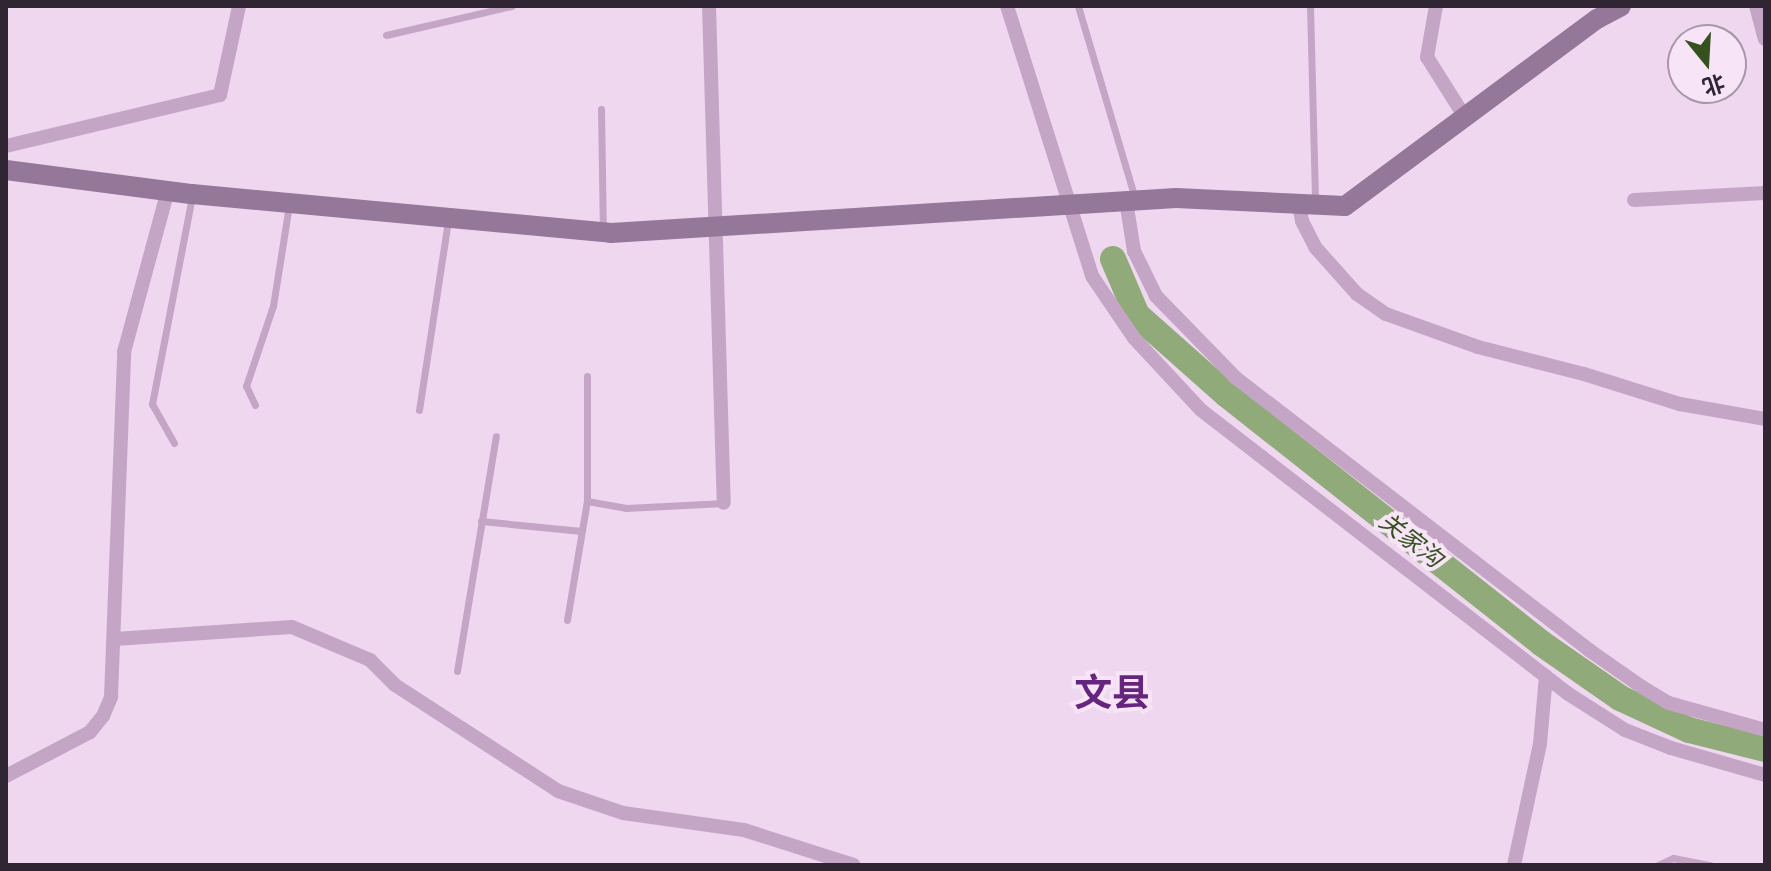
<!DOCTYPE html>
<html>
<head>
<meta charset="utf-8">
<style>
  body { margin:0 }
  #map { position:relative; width:1771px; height:871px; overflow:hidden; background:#efd8ef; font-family:Ubuntu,"Noto Sans SC",sans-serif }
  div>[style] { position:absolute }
  .river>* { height:26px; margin:-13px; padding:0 13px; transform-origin:13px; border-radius:13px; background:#90aa79 }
  .lane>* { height:7px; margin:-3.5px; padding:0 3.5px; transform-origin:3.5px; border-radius:3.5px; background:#c5a5c6 }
  .street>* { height:14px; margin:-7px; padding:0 7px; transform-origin:7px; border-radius:7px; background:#c5a5c6 }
  .secondary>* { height:20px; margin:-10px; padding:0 10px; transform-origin:10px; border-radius:10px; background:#95779a }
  span { translate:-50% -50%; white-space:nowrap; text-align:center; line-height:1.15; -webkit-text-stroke:8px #f7e4f7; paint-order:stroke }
  .water-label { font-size:24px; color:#35511e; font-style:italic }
  .town-label { font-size:38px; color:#65247d; font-weight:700 }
  .frame { position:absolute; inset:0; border:8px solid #302633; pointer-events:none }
  .north { position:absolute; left:1667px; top:24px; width:80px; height:80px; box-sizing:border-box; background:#f7e4f7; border:2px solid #a798a9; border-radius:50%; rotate:162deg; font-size:22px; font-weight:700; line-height:32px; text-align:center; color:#302633 }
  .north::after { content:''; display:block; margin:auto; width:28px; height:36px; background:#35511e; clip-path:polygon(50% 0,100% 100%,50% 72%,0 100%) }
</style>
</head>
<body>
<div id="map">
  <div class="river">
    <div style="left:1113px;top:259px;width:61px;rotate:66.8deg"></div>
    <div style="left:1137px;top:315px;width:119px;rotate:41.6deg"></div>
    <div style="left:1226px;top:394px;width:402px;rotate:38.3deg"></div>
    <div style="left:1541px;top:643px;width:96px;rotate:34.8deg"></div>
    <div style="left:1620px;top:698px;width:76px;rotate:24.9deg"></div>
    <div style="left:1689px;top:730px;width:78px;rotate:14deg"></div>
  </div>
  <div class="lane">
    <div style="left:1078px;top:6px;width:201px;rotate:73.5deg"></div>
    <div style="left:1310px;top:6px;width:196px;rotate:88.5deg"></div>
    <div style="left:386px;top:35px;width:129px;rotate:-13deg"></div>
    <div style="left:601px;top:109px;width:121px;rotate:89.1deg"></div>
    <div style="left:255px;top:405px;width:21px;rotate:-115deg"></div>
    <div style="left:246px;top:386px;width:84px;rotate:-71.4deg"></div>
    <div style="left:273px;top:306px;width:102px;rotate:-81deg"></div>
    <div style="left:419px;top:410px;width:192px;rotate:-81.3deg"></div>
    <div style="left:174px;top:443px;width:45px;rotate:-119.4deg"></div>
    <div style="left:152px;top:404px;width:212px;rotate:-79.1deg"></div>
    <div style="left:587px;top:501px;width:40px;rotate:10deg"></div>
    <div style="left:626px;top:508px;width:98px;rotate:-2.9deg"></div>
    <div style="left:481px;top:521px;width:101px;rotate:5.7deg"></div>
    <div style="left:567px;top:620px;width:121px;rotate:-80.5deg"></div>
    <div style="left:587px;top:501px;width:125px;rotate:-90deg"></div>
    <div style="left:457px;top:671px;width:238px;rotate:-80.6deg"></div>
    <div style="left:1658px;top:865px;width:17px;rotate:-25deg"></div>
    <div style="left:1673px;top:858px;width:38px;rotate:11deg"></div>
  </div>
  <div class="street">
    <div style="left:709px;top:6px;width:497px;rotate:88.3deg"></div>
    <div style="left:1007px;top:6px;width:283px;rotate:72.5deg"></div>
    <div style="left:1092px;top:276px;width:75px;rotate:55.9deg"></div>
    <div style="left:1134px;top:338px;width:98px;rotate:47.1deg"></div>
    <div style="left:1201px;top:410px;width:463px;rotate:37.7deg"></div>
    <div style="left:1567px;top:693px;width:69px;rotate:32.5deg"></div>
    <div style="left:1625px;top:730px;width:49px;rotate:21.4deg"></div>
    <div style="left:1671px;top:748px;width:98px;rotate:16deg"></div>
    <div style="left:1436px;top:6px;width:52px;rotate:100deg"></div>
    <div style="left:1427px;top:57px;width:73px;rotate:57.8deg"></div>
    <div style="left:1756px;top:6px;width:34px;rotate:75deg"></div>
    <div style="left:6px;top:146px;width:220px;rotate:-13.4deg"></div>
    <div style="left:220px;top:95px;width:91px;rotate:-77.9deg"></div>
    <div style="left:1634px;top:200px;width:131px;rotate:-3.1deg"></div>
    <div style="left:1126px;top:201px;width:51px;rotate:80.9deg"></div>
    <div style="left:1134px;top:251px;width:50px;rotate:63.9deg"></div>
    <div style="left:1156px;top:296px;width:115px;rotate:45.7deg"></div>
    <div style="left:1236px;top:378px;width:446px;rotate:37.6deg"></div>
    <div style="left:1589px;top:650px;width:65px;rotate:34.9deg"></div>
    <div style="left:1642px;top:687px;width:31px;rotate:31deg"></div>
    <div style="left:1669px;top:703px;width:100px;rotate:15.7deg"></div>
    <div style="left:1299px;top:204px;width:17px;rotate:80deg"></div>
    <div style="left:1302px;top:221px;width:29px;rotate:63deg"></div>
    <div style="left:1315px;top:247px;width:63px;rotate:48.2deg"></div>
    <div style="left:1357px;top:294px;width:35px;rotate:35deg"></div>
    <div style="left:1386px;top:314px;width:98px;rotate:19.7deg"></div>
    <div style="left:1478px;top:347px;width:109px;rotate:14.3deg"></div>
    <div style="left:1584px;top:374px;width:101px;rotate:17.4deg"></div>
    <div style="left:1680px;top:404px;width:86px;rotate:10deg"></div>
    <div style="left:115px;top:639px;width:177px;rotate:-3.9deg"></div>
    <div style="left:292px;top:627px;width:85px;rotate:22.9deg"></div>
    <div style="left:370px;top:660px;width:35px;rotate:45deg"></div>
    <div style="left:395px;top:685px;width:194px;rotate:33deg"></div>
    <div style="left:558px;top:791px;width:69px;rotate:18.7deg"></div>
    <div style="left:623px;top:813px;width:122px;rotate:8deg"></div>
    <div style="left:744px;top:830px;width:115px;rotate:17.7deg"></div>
    <div style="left:6px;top:776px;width:95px;rotate:-27.6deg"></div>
    <div style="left:90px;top:732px;width:21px;rotate:-51deg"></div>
    <div style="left:103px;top:716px;width:21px;rotate:-67deg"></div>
    <div style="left:111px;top:697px;width:345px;rotate:-87.8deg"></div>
    <div style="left:124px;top:352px;width:168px;rotate:-74.8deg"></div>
    <div style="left:1514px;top:865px;width:124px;rotate:-77.9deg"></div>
    <div style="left:1540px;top:744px;width:68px;rotate:-85deg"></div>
  </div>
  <div class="secondary">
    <div style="left:6px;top:170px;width:188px;rotate:7.4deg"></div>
    <div style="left:192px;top:194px;width:421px;rotate:5.3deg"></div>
    <div style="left:611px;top:233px;width:566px;rotate:-3.54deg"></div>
    <div style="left:1176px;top:198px;width:169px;rotate:2.7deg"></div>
    <div style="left:1345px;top:206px;width:314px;rotate:-36.6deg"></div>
    <div style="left:1597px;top:19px;width:27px;rotate:-28deg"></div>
  </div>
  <div class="water-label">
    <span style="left:1411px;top:540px;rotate:38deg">关家沟</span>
  </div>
  <div class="town-label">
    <span style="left:1112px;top:693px">文县</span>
  </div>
  <div class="frame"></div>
  <div class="north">北</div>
</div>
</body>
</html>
